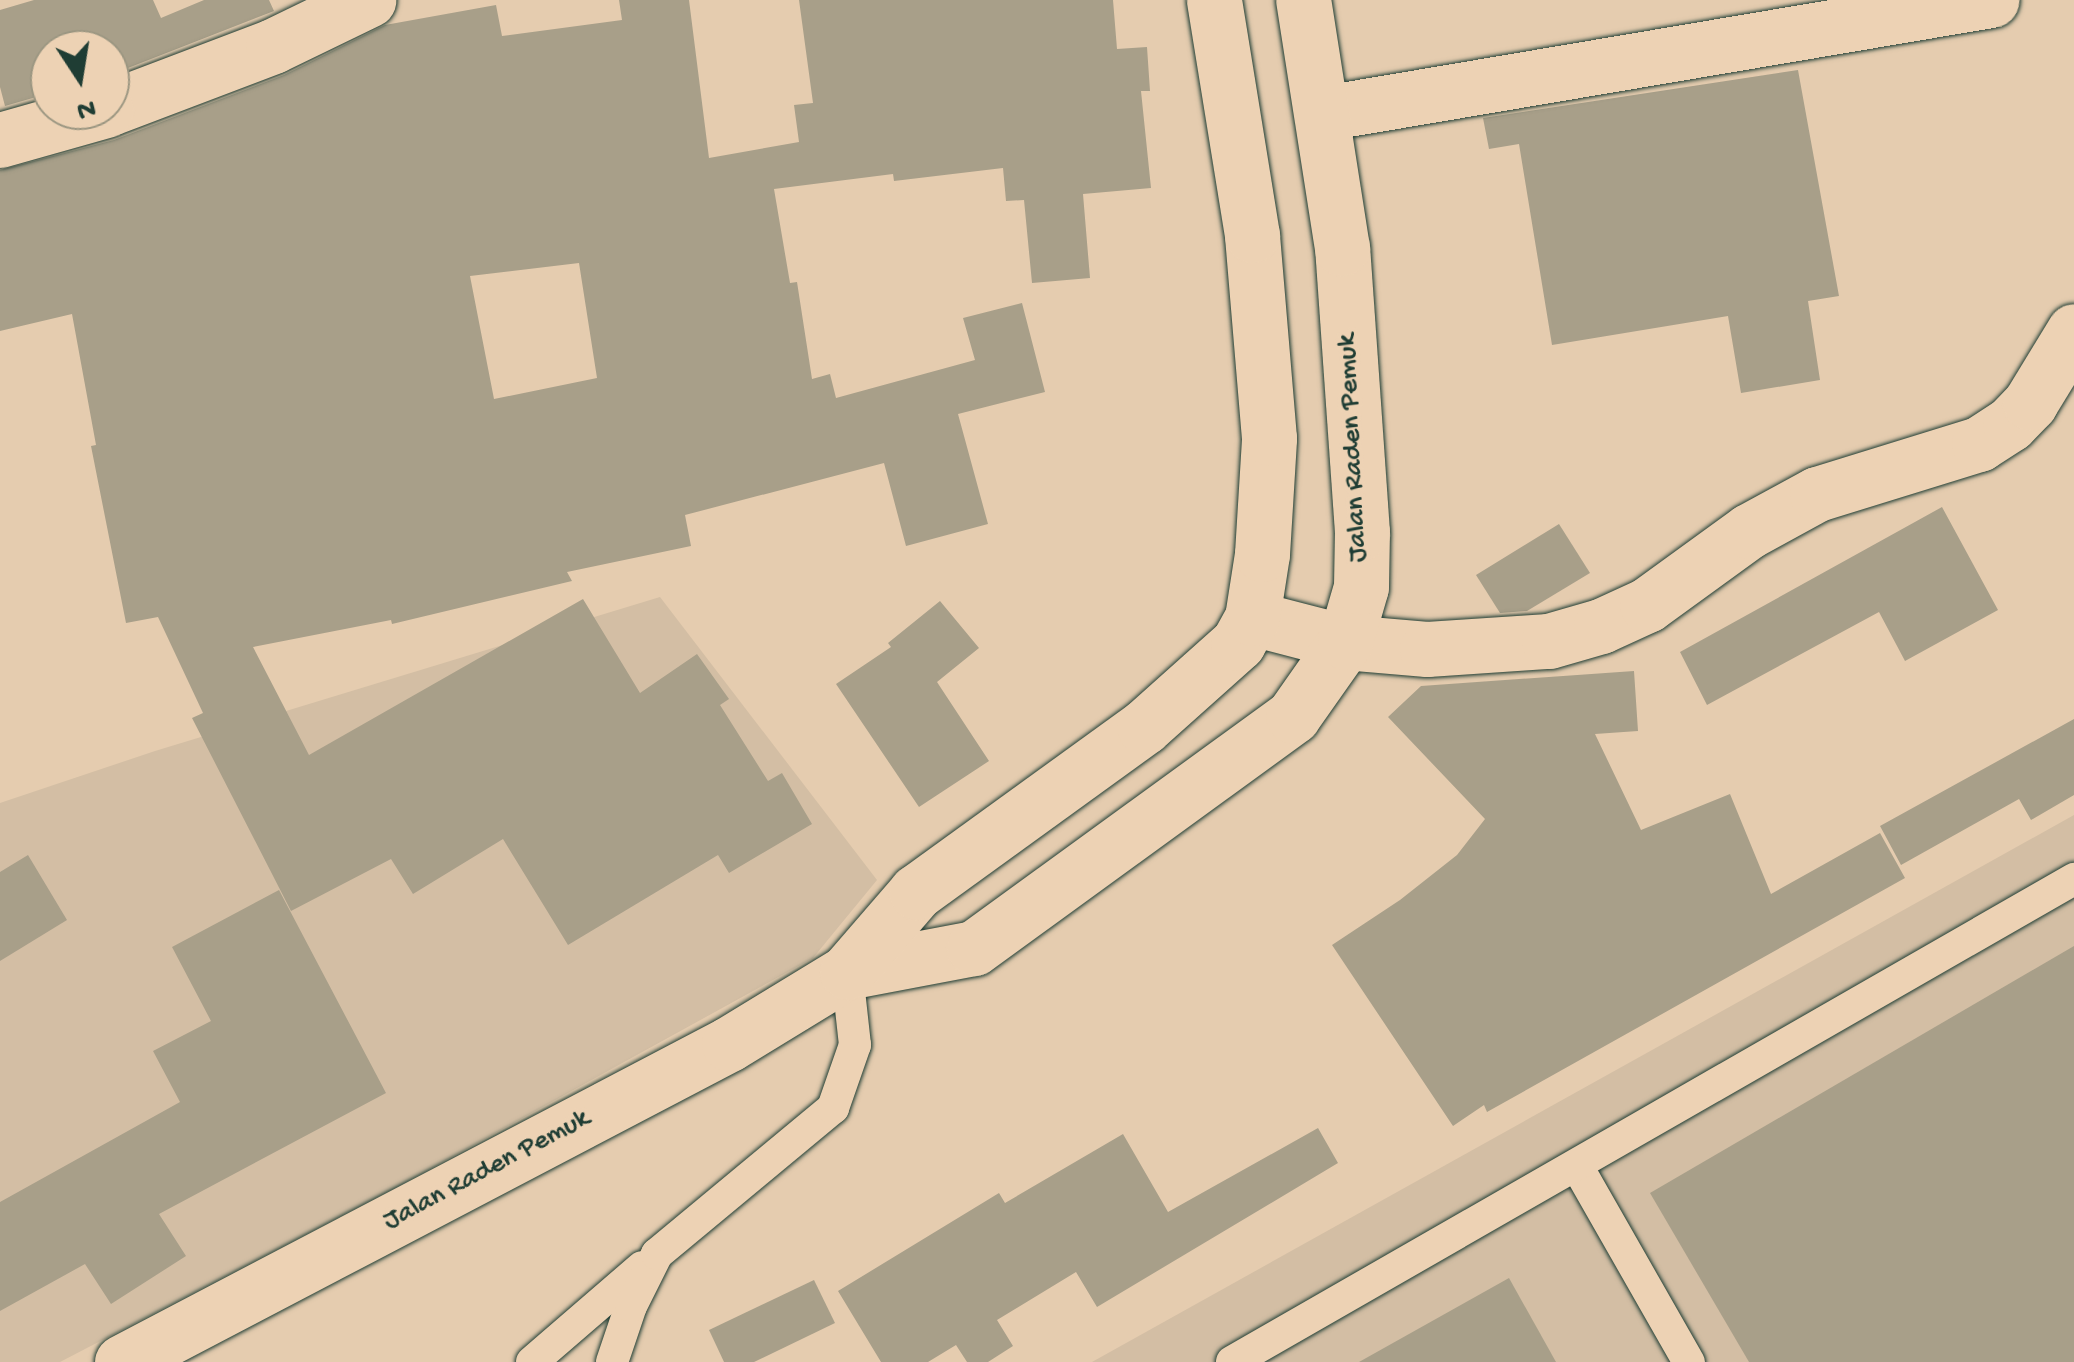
<!DOCTYPE html>
<html>
<head>
<meta charset="utf-8">
<style>
  body { margin:0 }
  #map { position:relative; width:2074px; height:1362px; overflow:hidden; background:#e5ccaf; font-family:"Gochi Hand",sans-serif }
  div>[style] { position:absolute }
  .built>* { inset:0; background:#d3bea4 }
  .building>* { inset:0; background:#a89f89 }
  .roads { filter:drop-shadow(0 0 2px #1f3d34) drop-shadow(0 0 2px #1f3d34) }
  .service>* { height:32px; margin:-16px; padding:0 16px; transform-origin:16px; border-radius:16px; background:#edd2b4 }
  .minor>* { height:55px; margin:-27.5px; padding:0 27.5px; transform-origin:27.5px; border-radius:27.5px; background:#edd2b4 }
  .trunk>* { height:55px; margin:-27.5px; padding:0 27.5px; transform-origin:27.5px; border-radius:27.5px; background:#edd2b4 }
  span { translate:-50% -50%; white-space:nowrap; text-align:center; line-height:1.15; -webkit-text-stroke:8px #edd2b4; paint-order:stroke }
  .street-label { font-size:28px; color:#1f3d34 }
  .north { position:absolute; left:30px; top:30px; width:100px; height:100px; box-sizing:border-box; background:#edd2b4; border:2px solid #9b9681; border-radius:50%; rotate:168deg; font-size:28px; font-weight:700; line-height:40px; text-align:center; color:#1f3d34 }
  .north::after { content:''; display:block; margin:auto; width:35px; height:45px; background:#1f3d34; clip-path:polygon(50% 0,100% 100%,50% 72%,0 100%) }
</style>
</head>
<body>
<div id="map">
  <div class="built">
    <div style="clip-path:polygon(660px 597px,877px 880px,813px 958px,397px 1187px,60px 1362px,0 1362px,0 803px,155px 751px)"></div>
    <div style="clip-path:polygon(2074px 815px,2074px 1362px,1092px 1362px)"></div>
  </div>
  <div class="building">
    <div style="clip-path:polygon(34px 0,153px 0,161px 18px,204px 0,269px 0,274px 11px,110px 75px,110px 50px,50px 50px,50px 93px,5px 106px,0 87px,0 10px)"></div>
    <div style="clip-path:polygon(evenodd,619px 0,689px 0,709px 158px,799px 142px,794px 105px,813px 103px,799px 0,1113px 0,1117px 49px,1147px 47px,1150px 91px,1141px 91px,1151px 188px,1083px 194px,1090px 278px,1032px 283px,1024px 200px,1006px 201px,1003px 168px,894px 181px,893px 174px,774px 189px,790px 283px,797px 282px,812px 379px,830px 374px,836px 398px,975px 360px,963px 318px,1022px 303px,1045px 392px,958px 414px,988px 524px,906px 546px,884px 463px,685px 515px,691px 546px,567px 572px,572px 581px,392px 624px,391px 620px,253px 647px,309px 755px,583px 599px,640px 693px,697px 654px,729px 699px,720px 705px,768px 781px,782px 773px,812px 824px,729px 873px,718px 855px,568px 945px,503px 839px,413px 894px,391px 859px,291px 911px,192px 718px,203px 713px,158px 617px,126px 623px,91px 446px,96px 445px,72px 314px,0 331px,0 170px,114px 140px,284px 75px,385px 25px,496px 5px,502px 36px,622px 20px,619px 0,579px 263px,597px 378px,494px 399px,470px 276px,579px 263px)"></div>
    <div style="clip-path:polygon(1798px 70px,1839px 296px,1808px 301px,1820px 380px,1741px 393px,1728px 316px,1552px 345px,1519px 144px,1489px 149px,1483px 118px)"></div>
    <div style="clip-path:polygon(1942px 507px,1998px 610px,1905px 661px,1879px 612px,1707px 705px,1680px 652px)"></div>
    <div style="clip-path:polygon(1559px 524px,1590px 573px,1527px 611px,1500px 613px,1476px 575px)"></div>
    <div style="clip-path:polygon(940px 601px,979px 648px,937px 682px,989px 761px,919px 807px,836px 684px,891px 647px,888px 643px)"></div>
    <div style="clip-path:polygon(1634px 671px,1638px 731px,1595px 734px,1641px 830px,1730px 794px,1771px 894px,1880px 833px,1905px 878px,1487px 1112px,1484px 1105px,1453px 1126px,1332px 945px,1400px 900px,1457px 855px,1485px 819px,1388px 717px,1421px 686px)"></div>
    <div style="clip-path:polygon(2074px 719px,2074px 795px,2031px 820px,2019px 799px,1901px 865px,1880px 826px)"></div>
    <div style="clip-path:polygon(28px 855px,67px 920px,0 961px,0 872px)"></div>
    <div style="clip-path:polygon(279px 890px,386px 1093px,159px 1214px,186px 1256px,111px 1304px,85px 1264px,0 1311px,0 1202px,180px 1102px,153px 1051px,211px 1021px,172px 947px)"></div>
    <div style="clip-path:polygon(2074px 946px,2074px 1362px,1749px 1362px,1650px 1193px)"></div>
    <div style="clip-path:polygon(1318px 1128px,1338px 1163px,1097px 1307px,1076px 1272px,997px 1320px,1013px 1346px,988px 1362px,967px 1362px,956px 1345px,928px 1362px,881px 1362px,838px 1291px,999px 1193px,1005px 1203px,1123px 1134px,1168px 1212px)"></div>
    <div style="clip-path:polygon(1509px 1278px,1556px 1362px,1359px 1362px)"></div>
    <div style="clip-path:polygon(814px 1280px,835px 1323px,754px 1362px,724px 1362px,709px 1330px)"></div>
  </div>
  <div class="roads">
    <div class="service">
      <div style="left:1577px;top:1166px;width:226px;rotate:60.3deg"></div>
      <div style="left:532px;top:1362px;width:145px;rotate:-40.8deg"></div>
      <div style="left:612px;top:1362px;width:59px;rotate:-71.3deg"></div>
      <div style="left:631px;top:1306px;width:58px;rotate:-63.4deg"></div>
      <div style="left:657px;top:1254px;width:229px;rotate:-39.7deg"></div>
      <div style="left:833px;top:1108px;width:67px;rotate:-70.8deg"></div>
      <div style="left:855px;top:1045px;width:73px;rotate:-96.3deg"></div>
      <div style="left:1232px;top:1362px;width:971px;rotate:-29.84deg"></div>
    </div>
    <div class="minor">
      <div style="left:110px;top:108px;width:174px;rotate:-20.8deg"></div>
      <div style="left:273px;top:46px;width:106px;rotate:-25.8deg"></div>
      <div style="left:1324px;top:113px;width:677px;rotate:-9.62deg"></div>
      <div style="left:0;top:140px;width:110px;rotate:-15.8deg"></div>
      <div style="left:1252px;top:618px;width:96px;rotate:14.5deg"></div>
      <div style="left:1345px;top:642px;width:82px;rotate:4.9deg"></div>
      <div style="left:1427px;top:649px;width:122px;rotate:-3.8deg"></div>
      <div style="left:1549px;top:641px;width:54px;rotate:-16.1deg"></div>
      <div style="left:1601px;top:626px;width:51px;rotate:-24.5deg"></div>
      <div style="left:1647px;top:605px;width:126px;rotate:-36deg"></div>
      <div style="left:1749px;top:531px;width:77px;rotate:-28.6deg"></div>
      <div style="left:1817px;top:494px;width:170px;rotate:-17.2deg"></div>
      <div style="left:1979px;top:444px;width:37px;rotate:-33deg"></div>
      <div style="left:2010px;top:424px;width:29px;rotate:-46deg"></div>
      <div style="left:2030px;top:403px;width:84px;rotate:-58.6deg"></div>
    </div>
    <div class="trunk">
      <div style="left:847px;top:972px;width:129px;rotate:-10.7deg"></div>
      <div style="left:974px;top:948px;width:394px;rotate:-36deg"></div>
      <div style="left:1293px;top:716px;width:90px;rotate:-54.9deg"></div>
      <div style="left:1345px;top:642px;width:57px;rotate:-73.8deg"></div>
      <div style="left:1361px;top:587px;width:55px;rotate:-89deg"></div>
      <div style="left:1362px;top:532px;width:285px;rotate:-94deg"></div>
      <div style="left:1342px;top:248px;width:251px;rotate:-98.9deg"></div>
      <div style="left:122px;top:1362px;width:685px;rotate:-27.65deg"></div>
      <div style="left:729px;top:1044px;width:138px;rotate:-31.4deg"></div>
      <div style="left:847px;top:972px;width:106px;rotate:-49.2deg"></div>
      <div style="left:916px;top:892px;width:281px;rotate:-35.9deg"></div>
      <div style="left:1144px;top:727px;width:126px;rotate:-41.8deg"></div>
      <div style="left:1238px;top:643px;width:29px;rotate:-61deg"></div>
      <div style="left:1252px;top:618px;width:65px;rotate:-81.1deg"></div>
      <div style="left:1262px;top:554px;width:116px;rotate:-86.5deg"></div>
      <div style="left:1269px;top:438px;width:204px;rotate:-94.8deg"></div>
      <div style="left:1252px;top:235px;width:238px;rotate:-99.2deg"></div>
    </div>
  </div>
  <div class="street-label">
    <span style="left:1354px;top:448px;rotate:-93deg">Jalan Raden Pemuk</span>
    <span style="left:487px;top:1171px;rotate:-28deg">Jalan Raden Pemuk</span>
  </div>
  <div class="north">N</div>
</div>
</body>
</html>
